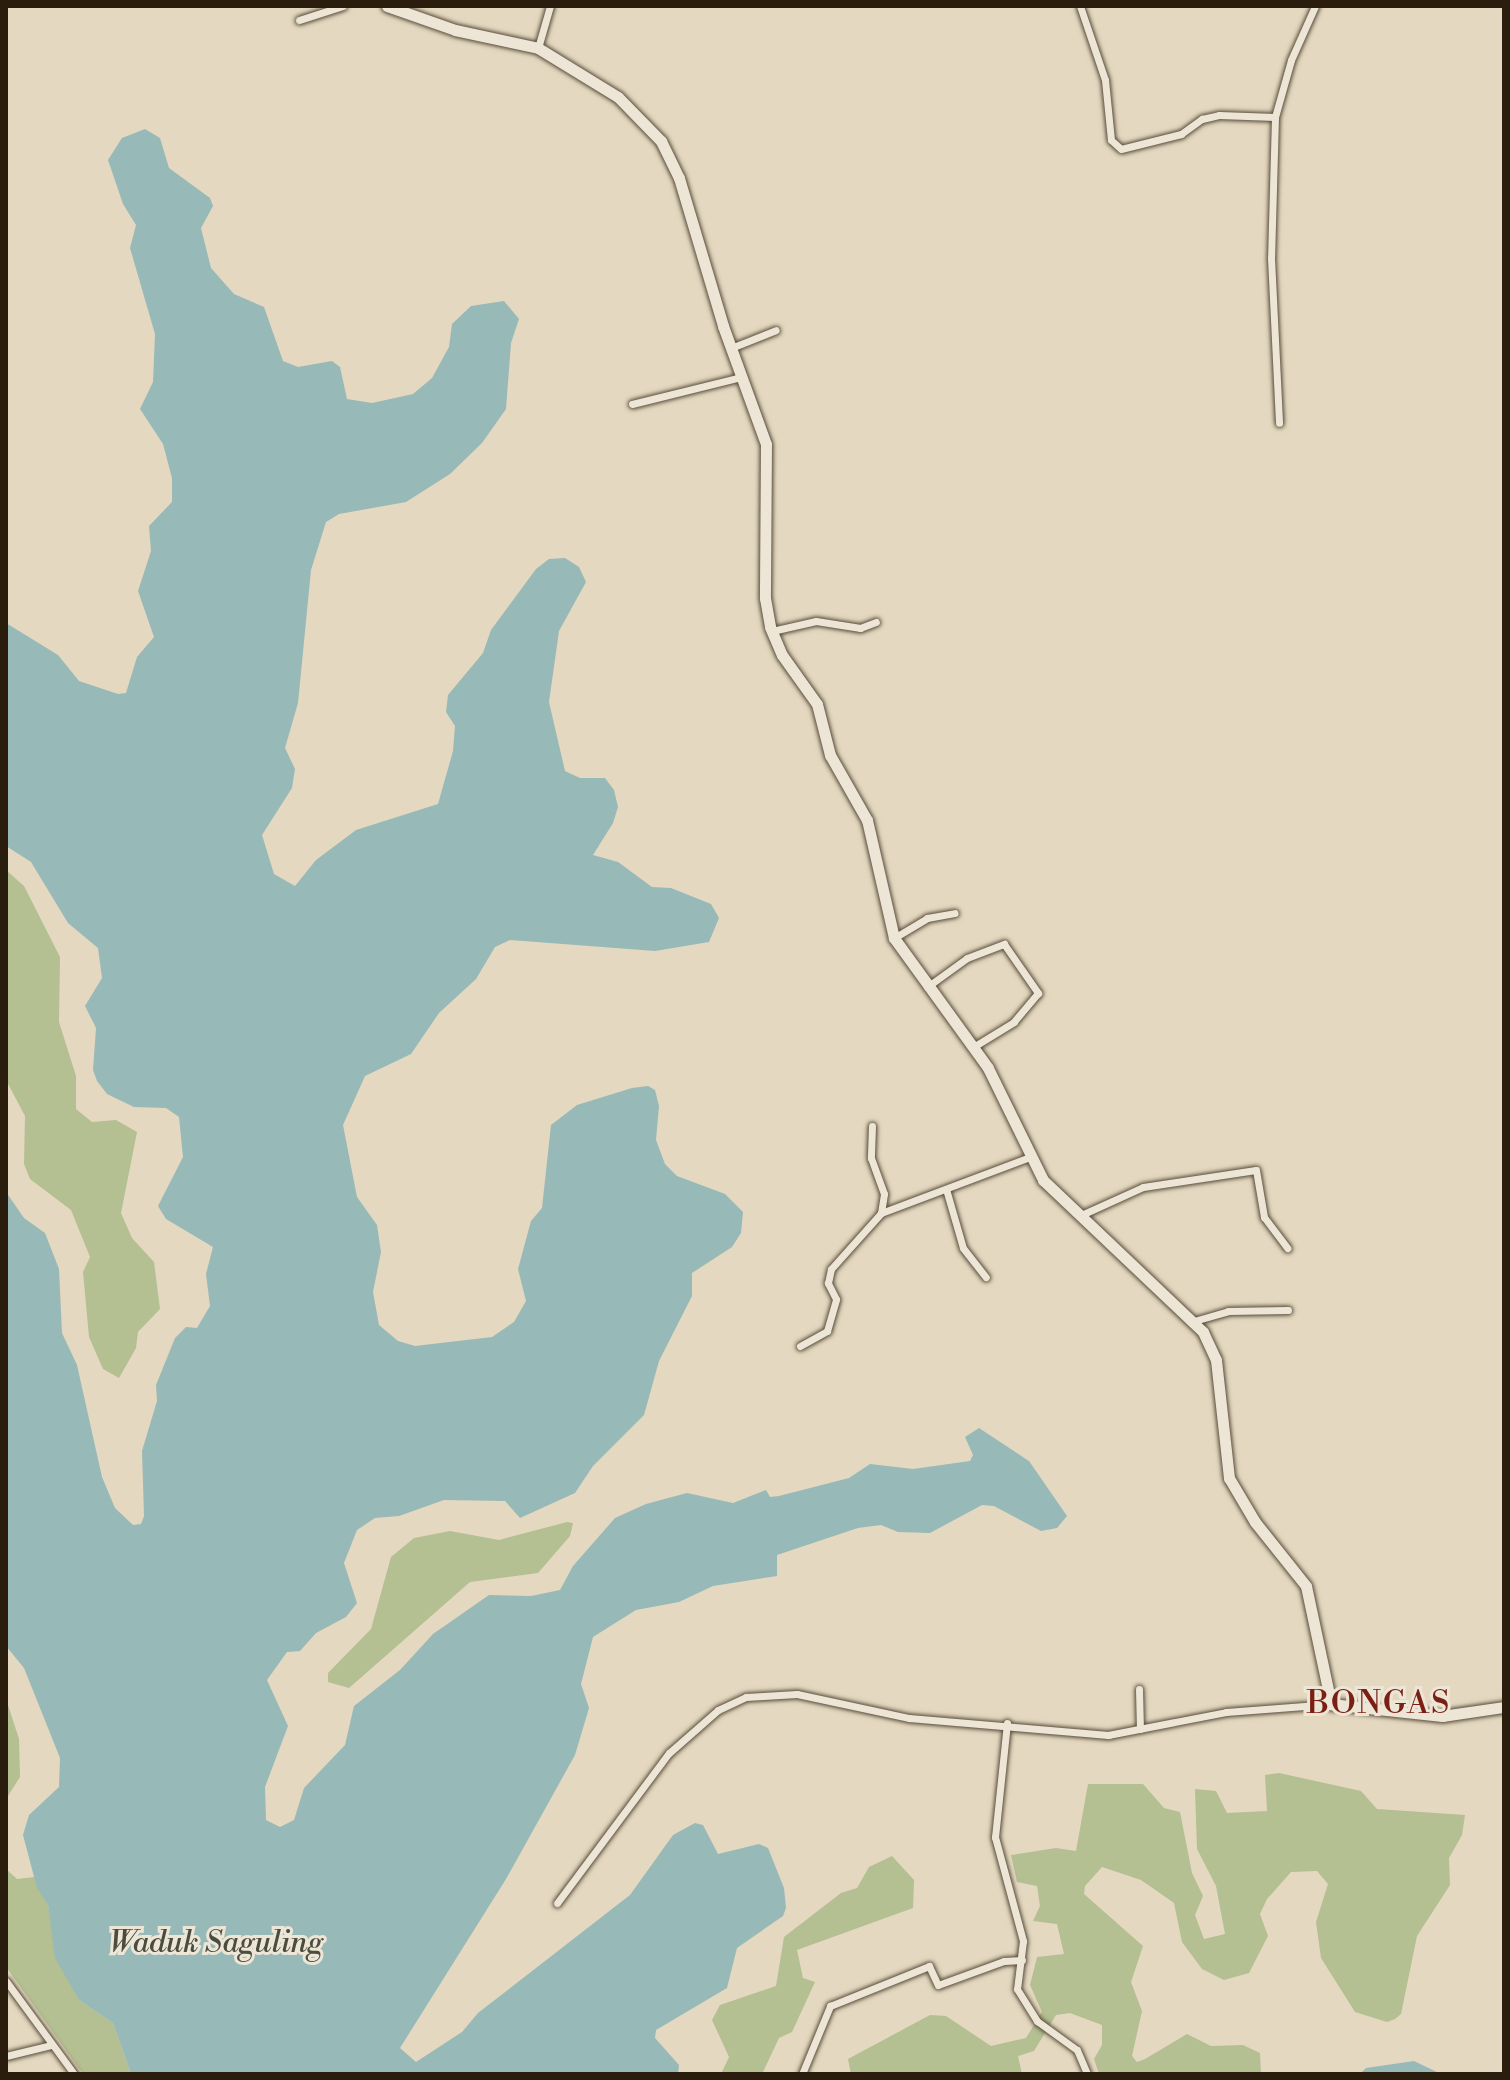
<!DOCTYPE html>
<html>
<head>
<meta charset="utf-8">
<style>
  body { margin:0 }
  #map { position:relative; width:1510px; height:2080px; overflow:hidden; background:#e4d8c0; font-family:"Libre Bodoni",serif }
  div>[style] { position:absolute }
  .green>* { inset:0; background:#b4bf92 }
  .water>* { inset:0; background:#97b9b8 }
  .roads { filter:drop-shadow(0 0 2px #584c3a) drop-shadow(0 0 2px #584c3a) }
  .street>* { height:7px; margin:-3.5px; padding:0 3.5px; transform-origin:3.5px; border-radius:3.5px; background:#ede6d6 }
  .secondary>* { height:11px; margin:-5.5px; padding:0 5.5px; transform-origin:5.5px; border-radius:5.5px; background:#ede6d6 }
  span { translate:-50% -50%; white-space:nowrap; text-align:center; line-height:1.15; -webkit-text-stroke:6px #ede6d6; paint-order:stroke }
  .water-label { font-size:30px; color:#4b4c40; font-style:italic }
  .quarter-label { font-size:32px; color:#7a1f14; letter-spacing:2px }
  .frame { position:absolute; inset:0; border:8px solid #2a1d0d; pointer-events:none }
</style>
</head>
<body>
<div id="map">
  <div class="green">
    <div style="clip-path:polygon(6px 870px,24px 886px,60px 957px,59px 1022px,76px 1076px,76px 1109px,92px 1122px,116px 1120px,137px 1132px,121px 1213px,132px 1238px,154px 1262px,160px 1309px,138px 1332px,136px 1348px,119px 1378px,103px 1369px,89px 1337px,83px 1272px,90px 1257px,71px 1210px,30px 1179px,24px 1164px,25px 1116px,6px 1080px)"></div>
    <div style="clip-path:polygon(567px 1522px,573px 1523px,570px 1536px,538px 1573px,470px 1582px,349px 1688px,328px 1682px,328px 1673px,371px 1629px,391px 1557px,414px 1538px,450px 1531px,499px 1540px)"></div>
    <div style="clip-path:polygon(6px 1699px,19px 1739px,20px 1777px,6px 1799px)"></div>
    <div style="clip-path:polygon(1279px 1773px,1361px 1791px,1377px 1809px,1465px 1815px,1462px 1835px,1449px 1858px,1450px 1885px,1417px 1936px,1401px 2014px,1395px 2019px,1387px 2022px,1355px 2012px,1321px 1958px,1316px 1922px,1328px 1884px,1317px 1871px,1291px 1872px,1267px 1899px,1260px 1914px,1268px 1936px,1249px 1973px,1224px 1980px,1202px 1969px,1182px 1942px,1174px 1903px,1141px 1880px,1102px 1867px,1085px 1886px,1084px 1894px,1143px 1946px,1131px 1982px,1142px 2011px,1132px 2056px,1137px 2062px,1145px 2059px,1187px 2034px,1211px 2046px,1243px 2045px,1260px 2053px,1261px 2074px,1099px 2074px,1094px 2059px,1102px 2045px,1102px 2025px,1070px 2013px,1056px 2015px,1034px 2051px,1018px 2056px,1022px 2074px,851px 2074px,848px 2059px,930px 2015px,946px 2016px,991px 2046px,1026px 2038px,1042px 2012px,1030px 1985px,1037px 1957px,1064px 1954px,1057px 1924px,1033px 1921px,1040px 1906px,1037px 1886px,1017px 1882px,1011px 1855px,1056px 1848px,1076px 1851px,1088px 1784px,1143px 1784px,1164px 1808px,1180px 1812px,1192px 1873px,1203px 1896px,1195px 1915px,1204px 1939px,1225px 1934px,1216px 1886px,1197px 1849px,1195px 1789px,1216px 1791px,1227px 1813px,1267px 1811px,1265px 1775px)"></div>
    <div style="clip-path:polygon(892px 1856px,914px 1880px,913px 1908px,797px 1950px,803px 1978px,815px 1982px,792px 2032px,779px 2038px,762px 2074px,721px 2074px,729px 2057px,712px 2020px,720px 2005px,776px 1986px,784px 1937px,841px 1893px,857px 1888px,869px 1867px)"></div>
    <div style="clip-path:polygon(6px 1869px,17px 1879px,34px 1877px,48px 1905px,55px 1947px,79px 2000px,113px 2023px,131px 2074px,83px 2074px,6px 1967px)"></div>
  </div>
  <div class="water">
    <div style="clip-path:polygon(145px 129px,160px 138px,169px 168px,210px 198px,213px 206px,201px 228px,211px 268px,234px 294px,264px 307px,283px 361px,298px 367px,332px 361px,340px 367px,347px 399px,372px 403px,413px 394px,432px 378px,449px 347px,452px 324px,471px 306px,504px 301px,519px 319px,511px 343px,506px 409px,482px 443px,450px 474px,406px 502px,339px 514px,326px 522px,311px 570px,298px 703px,285px 748px,295px 769px,292px 788px,262px 835px,274px 874px,295px 886px,316px 860px,356px 830px,438px 804px,453px 751px,455px 726px,446px 712px,448px 695px,483px 653px,491px 630px,536px 569px,549px 559px,565px 558px,579px 567px,586px 582px,559px 631px,549px 702px,565px 771px,580px 778px,605px 778px,614px 790px,618px 807px,613px 823px,593px 855px,618px 862px,652px 887px,671px 888px,711px 904px,719px 918px,709px 942px,655px 951px,510px 940px,495px 947px,476px 979px,439px 1013px,411px 1054px,365px 1076px,343px 1125px,357px 1197px,377px 1225px,381px 1252px,373px 1292px,379px 1325px,398px 1341px,415px 1346px,492px 1337px,514px 1322px,526px 1301px,518px 1269px,531px 1221px,542px 1208px,551px 1125px,577px 1105px,632px 1088px,648px 1086px,655px 1090px,659px 1106px,656px 1140px,665px 1164px,677px 1176px,725px 1194px,743px 1212px,741px 1233px,732px 1247px,692px 1273px,692px 1296px,659px 1361px,644px 1415px,593px 1466px,575px 1493px,520px 1518px,505px 1501px,444px 1500px,399px 1516px,375px 1518px,357px 1530px,344px 1563px,357px 1603px,346px 1617px,316px 1633px,300px 1651px,287px 1652px,267px 1680px,288px 1726px,265px 1787px,266px 1820px,280px 1827px,294px 1820px,304px 1788px,345px 1745px,354px 1706px,400px 1670px,433px 1634px,489px 1595px,531px 1596px,560px 1590px,573px 1566px,615px 1518px,646px 1504px,687px 1493px,733px 1503px,766px 1490px,770px 1497px,779px 1496px,849px 1478px,870px 1464px,913px 1469px,970px 1461px,973px 1455px,965px 1437px,979px 1428px,1029px 1461px,1067px 1516px,1057px 1528px,1041px 1531px,994px 1506px,982px 1505px,930px 1533px,898px 1532px,881px 1525px,858px 1528px,777px 1555px,777px 1576px,713px 1586px,679px 1602px,636px 1610px,593px 1637px,581px 1684px,589px 1708px,575px 1755px,506px 1879px,400px 2048px,416px 2062px,462px 2032px,478px 2013px,630px 1895px,673px 1835px,695px 1823px,703px 1825px,718px 1854px,759px 1844px,768px 1848px,784px 1888px,786px 1908px,783px 1916px,737px 1948px,727px 1988px,656px 2030px,655px 2038px,679px 2065px,678px 2074px,131px 2074px,113px 2023px,79px 2000px,55px 1958px,48px 1905px,37px 1888px,23px 1835px,29px 1815px,59px 1787px,60px 1758px,24px 1668px,6px 1646px,6px 1192px,24px 1218px,45px 1233px,59px 1269px,62px 1333px,77px 1365px,102px 1477px,115px 1508px,133px 1525px,141px 1524px,144px 1516px,142px 1451px,157px 1401px,156px 1385px,175px 1338px,186px 1327px,197px 1328px,210px 1306px,206px 1274px,213px 1247px,166px 1219px,158px 1206px,183px 1157px,179px 1117px,166px 1108px,134px 1107px,107px 1094px,97px 1081px,93px 1070px,96px 1028px,85px 1006px,102px 978px,98px 948px,68px 923px,31px 862px,6px 846px,6px 623px,58px 655px,79px 681px,118px 694px,126px 693px,137px 657px,154px 637px,138px 591px,151px 551px,149px 526px,172px 502px,172px 478px,163px 444px,140px 409px,153px 382px,155px 334px,130px 248px,136px 225px,123px 204px,108px 160px,122px 138px)"></div>
    <div style="clip-path:polygon(1414px 2061px,1441px 2074px,1360px 2074px,1366px 2068px)"></div>
  </div>
  <div class="roads">
    <div class="street">
      <div style="left:1080px;top:6px;width:78px;rotate:71.3deg"></div>
      <div style="left:1105px;top:80px;width:60px;rotate:84.3deg"></div>
      <div style="left:1111px;top:140px;width:13px;rotate:42deg"></div>
      <div style="left:1121px;top:149px;width:62px;rotate:-14deg"></div>
      <div style="left:1181px;top:134px;width:26px;rotate:-36deg"></div>
      <div style="left:1202px;top:119px;width:17px;rotate:-13deg"></div>
      <div style="left:1219px;top:115px;width:56px;rotate:2deg"></div>
      <div style="left:1275px;top:117px;width:59px;rotate:-74.3deg"></div>
      <div style="left:1291px;top:60px;width:59px;rotate:-66deg"></div>
      <div style="left:299px;top:20px;width:46px;rotate:-17.7deg"></div>
      <div style="left:538px;top:48px;width:44px;rotate:-74.1deg"></div>
      <div style="left:1275px;top:117px;width:141px;rotate:91.6deg"></div>
      <div style="left:1271px;top:258px;width:165px;rotate:87.2deg"></div>
      <div style="left:731px;top:348px;width:48px;rotate:-21.8deg"></div>
      <div style="left:632px;top:404px;width:112px;rotate:-13.9deg"></div>
      <div style="left:772px;top:631px;width:45px;rotate:-12.8deg"></div>
      <div style="left:816px;top:621px;width:45px;rotate:9deg"></div>
      <div style="left:860px;top:628px;width:17px;rotate:-21deg"></div>
      <div style="left:894px;top:938px;width:39px;rotate:-31deg"></div>
      <div style="left:927px;top:918px;width:28px;rotate:-10deg"></div>
      <div style="left:927px;top:987px;width:49px;rotate:-35.9deg"></div>
      <div style="left:967px;top:958px;width:40px;rotate:-21deg"></div>
      <div style="left:1004px;top:944px;width:60px;rotate:55.2deg"></div>
      <div style="left:1038px;top:993px;width:38px;rotate:130deg"></div>
      <div style="left:1014px;top:1022px;width:46px;rotate:148.4deg"></div>
      <div style="left:872px;top:1126px;width:32px;rotate:92deg"></div>
      <div style="left:871px;top:1158px;width:38px;rotate:70deg"></div>
      <div style="left:884px;top:1194px;width:19px;rotate:99deg"></div>
      <div style="left:946px;top:1189px;width:61px;rotate:73.9deg"></div>
      <div style="left:963px;top:1248px;width:37px;rotate:52deg"></div>
      <div style="left:1079px;top:1216px;width:70px;rotate:-24.4deg"></div>
      <div style="left:1143px;top:1187px;width:114px;rotate:-8.6deg"></div>
      <div style="left:1256px;top:1170px;width:48px;rotate:80.3deg"></div>
      <div style="left:1264px;top:1217px;width:39px;rotate:53deg"></div>
      <div style="left:1194px;top:1321px;width:35px;rotate:-16deg"></div>
      <div style="left:1228px;top:1311px;width:60px;rotate:-1deg"></div>
      <div style="left:800px;top:1346px;width:31px;rotate:-29deg"></div>
      <div style="left:827px;top:1331px;width:33px;rotate:-74deg"></div>
      <div style="left:836px;top:1299px;width:18px;rotate:-117deg"></div>
      <div style="left:828px;top:1283px;width:14px;rotate:-78deg"></div>
      <div style="left:831px;top:1269px;width:75px;rotate:-48.2deg"></div>
      <div style="left:881px;top:1213px;width:159px;rotate:-20.6deg"></div>
      <div style="left:1139px;top:1689px;width:40px;rotate:88.6deg"></div>
      <div style="left:1007px;top:1723px;width:115px;rotate:96deg"></div>
      <div style="left:995px;top:1837px;width:108px;rotate:74.9deg"></div>
      <div style="left:1023px;top:1941px;width:48px;rotate:97.1deg"></div>
      <div style="left:1017px;top:1989px;width:38px;rotate:58deg"></div>
      <div style="left:1037px;top:2021px;width:49px;rotate:35.9deg"></div>
      <div style="left:1077px;top:2050px;width:26px;rotate:67deg"></div>
      <div style="left:557px;top:1903px;width:187px;rotate:-53.3deg"></div>
      <div style="left:669px;top:1753px;width:65px;rotate:-41.3deg"></div>
      <div style="left:718px;top:1710px;width:31px;rotate:-25deg"></div>
      <div style="left:746px;top:1697px;width:51px;rotate:-3.4deg"></div>
      <div style="left:797px;top:1694px;width:115px;rotate:12.1deg"></div>
      <div style="left:909px;top:1718px;width:200px;rotate:4.9deg"></div>
      <div style="left:1108px;top:1735px;width:120px;rotate:-11deg"></div>
      <div style="left:1226px;top:1712px;width:105px;rotate:-4.4deg"></div>
      <div style="left:6px;top:1981px;width:115px;rotate:53.8deg"></div>
      <div style="left:6px;top:2056px;width:46px;rotate:-13.7deg"></div>
      <div style="left:802px;top:2074px;width:74px;rotate:-67.6deg"></div>
      <div style="left:830px;top:2006px;width:107px;rotate:-22deg"></div>
      <div style="left:929px;top:1966px;width:21px;rotate:65deg"></div>
      <div style="left:938px;top:1985px;width:70px;rotate:-20deg"></div>
      <div style="left:1004px;top:1961px;width:18px;rotate:-3deg"></div>
    </div>
    <div class="secondary">
      <div style="left:387px;top:6px;width:72px;rotate:19.4deg"></div>
      <div style="left:455px;top:30px;width:85px;rotate:12.2deg"></div>
      <div style="left:538px;top:48px;width:94px;rotate:31.5deg"></div>
      <div style="left:618px;top:97px;width:62px;rotate:45.7deg"></div>
      <div style="left:661px;top:141px;width:41px;rotate:64.1deg"></div>
      <div style="left:679px;top:178px;width:154px;rotate:73.4deg"></div>
      <div style="left:723px;top:326px;width:126px;rotate:70deg"></div>
      <div style="left:766px;top:444px;width:154px;rotate:90.4deg"></div>
      <div style="left:765px;top:598px;width:29px;rotate:80deg"></div>
      <div style="left:770px;top:627px;width:30px;rotate:67deg"></div>
      <div style="left:782px;top:655px;width:60px;rotate:54.5deg"></div>
      <div style="left:817px;top:704px;width:53px;rotate:75.7deg"></div>
      <div style="left:830px;top:755px;width:75px;rotate:60.4deg"></div>
      <div style="left:867px;top:820px;width:121px;rotate:77.1deg"></div>
      <div style="left:894px;top:938px;width:160px;rotate:54.1deg"></div>
      <div style="left:988px;top:1068px;width:125px;rotate:63.8deg"></div>
      <div style="left:1043px;top:1180px;width:221px;rotate:43.5deg"></div>
      <div style="left:1203px;top:1332px;width:31px;rotate:65deg"></div>
      <div style="left:1216px;top:1360px;width:119px;rotate:83.7deg"></div>
      <div style="left:1229px;top:1478px;width:51px;rotate:59.4deg"></div>
      <div style="left:1255px;top:1522px;width:82px;rotate:51.4deg"></div>
      <div style="left:1306px;top:1586px;width:121px;rotate:78deg"></div>
      <div style="left:1331px;top:1704px;width:112px;rotate:6.2deg"></div>
      <div style="left:1442px;top:1716px;width:63px;rotate:-8.3deg"></div>
    </div>
  </div>
  <div class="water-label">
    <span style="left:216px;top:1943px">Waduk Saguling</span>
  </div>
  <div class="quarter-label">
    <span style="left:1379px;top:1703px">BONGAS</span>
  </div>
  <div class="frame"></div>
</div>
</body>
</html>
